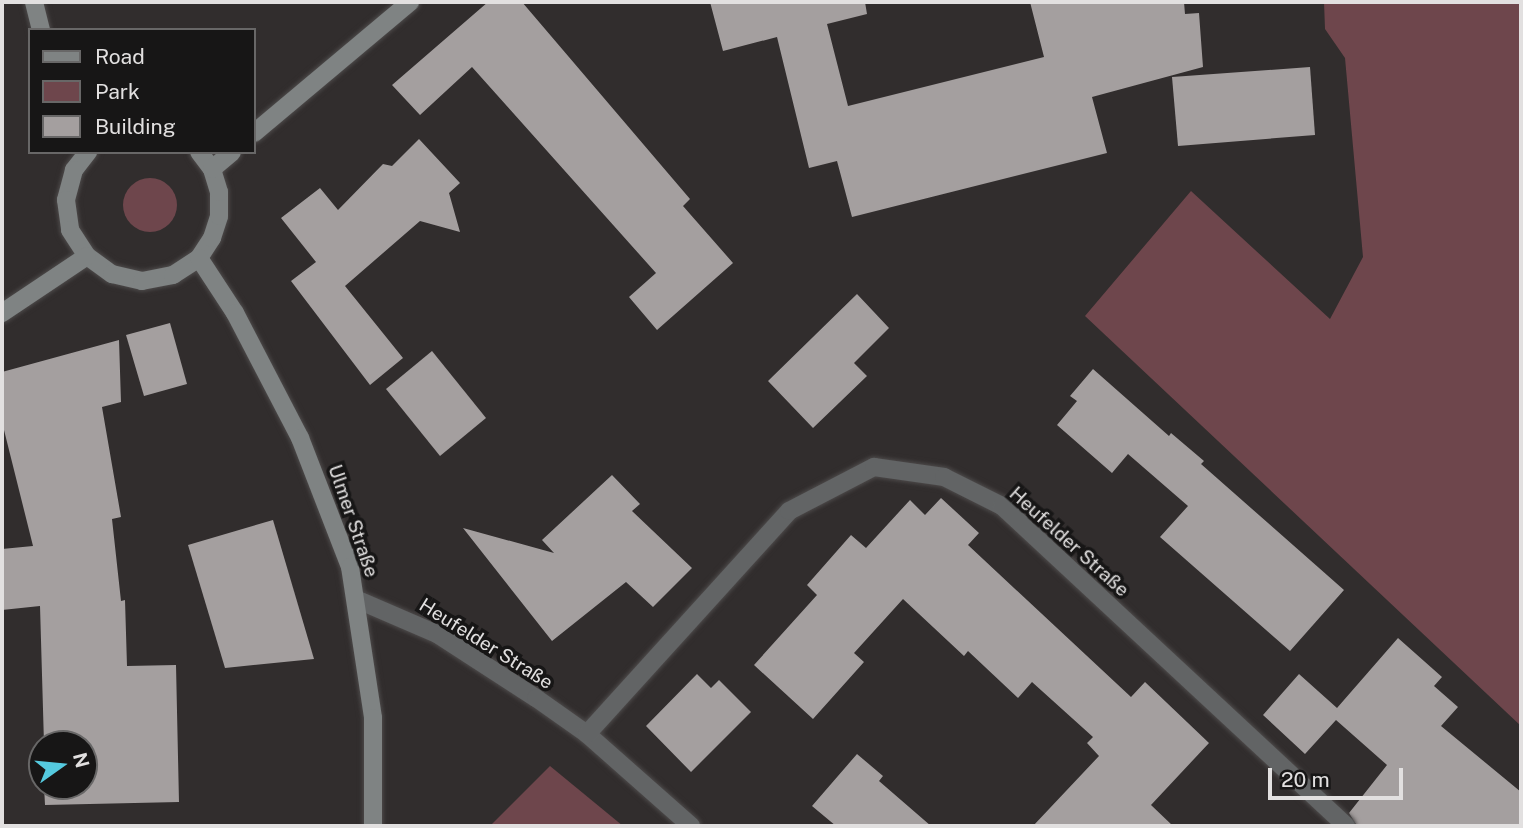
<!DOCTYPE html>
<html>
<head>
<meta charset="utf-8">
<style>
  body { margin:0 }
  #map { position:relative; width:1523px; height:828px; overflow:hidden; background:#312d2d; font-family:"Public Sans",sans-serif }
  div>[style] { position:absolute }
  .green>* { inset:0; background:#6e464c }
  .round { border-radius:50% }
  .building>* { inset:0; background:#a49f9f }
  .roads { filter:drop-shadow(0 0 2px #4d4a4a) drop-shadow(0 0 2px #4d4a4a) }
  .street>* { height:18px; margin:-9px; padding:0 9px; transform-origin:9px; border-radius:9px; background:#626465 }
  .secondary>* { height:18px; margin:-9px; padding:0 9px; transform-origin:9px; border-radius:9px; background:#7f8383 }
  span { translate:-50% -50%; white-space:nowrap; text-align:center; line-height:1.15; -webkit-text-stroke:7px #171616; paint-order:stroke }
  .street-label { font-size:19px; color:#e2e0e0 }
  .frame { position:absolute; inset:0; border:4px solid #e2e0e0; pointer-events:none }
  .legend { position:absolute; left:28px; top:28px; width:228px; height:126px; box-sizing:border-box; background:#171616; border:2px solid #686767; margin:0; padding:9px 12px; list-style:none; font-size:21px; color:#e2e0e0 }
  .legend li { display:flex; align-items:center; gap:14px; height:35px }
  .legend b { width:35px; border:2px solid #686767 }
  .north { position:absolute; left:28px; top:730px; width:70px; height:70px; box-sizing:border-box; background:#171616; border:2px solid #686767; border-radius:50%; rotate:75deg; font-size:19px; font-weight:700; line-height:28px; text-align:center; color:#e2e0e0 }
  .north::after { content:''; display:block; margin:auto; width:24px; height:32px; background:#55cadf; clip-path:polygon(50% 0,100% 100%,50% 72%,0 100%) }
  .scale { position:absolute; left:1268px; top:768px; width:135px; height:32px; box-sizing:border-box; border:4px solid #e2e0e0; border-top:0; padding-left:9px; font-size:21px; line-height:24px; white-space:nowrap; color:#e2e0e0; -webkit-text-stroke:5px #171616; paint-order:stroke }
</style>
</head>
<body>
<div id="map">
  <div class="green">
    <div style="clip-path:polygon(1324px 2px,1521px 2px,1521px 726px,1085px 316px,1191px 191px,1330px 319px,1363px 257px,1345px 58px,1325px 29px)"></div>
    <div class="round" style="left:123px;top:178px;width:54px;height:54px"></div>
    <div style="clip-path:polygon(550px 766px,623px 826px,490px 826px)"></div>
  </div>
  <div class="building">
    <div style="clip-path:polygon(488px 2px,522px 2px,690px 199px,683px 206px,733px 263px,657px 330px,629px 297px,656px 273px,472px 67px,420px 115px,392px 85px)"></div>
    <div style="clip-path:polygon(710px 2px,865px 2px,867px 14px,827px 24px,848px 106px,1044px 57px,1030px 2px,1184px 2px,1185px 14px,1199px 13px,1203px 67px,1092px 97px,1107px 153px,852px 217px,837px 161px,809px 168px,777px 37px,723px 51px)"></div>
    <div style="clip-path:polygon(1310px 67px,1315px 135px,1178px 146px,1172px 77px)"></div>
    <div style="clip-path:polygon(419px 139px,460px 183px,449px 193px,460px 232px,420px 221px,345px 286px,403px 358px,370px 385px,291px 281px,316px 262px,281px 218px,320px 188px,338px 210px,383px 164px,392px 166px)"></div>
    <div style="clip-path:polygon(857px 294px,889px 328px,854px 363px,867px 376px,813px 428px,768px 381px)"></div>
    <div style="clip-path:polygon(170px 323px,187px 384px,144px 396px,126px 335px)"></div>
    <div style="clip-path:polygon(119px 340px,121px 402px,102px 407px,121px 517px,112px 519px,121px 601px,125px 600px,127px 666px,176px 665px,179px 802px,45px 805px,44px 786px,84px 786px,84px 744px,44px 744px,40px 606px,2px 610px,2px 549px,33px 546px,2px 422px,2px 372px)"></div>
    <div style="clip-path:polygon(432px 351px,486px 418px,440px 456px,386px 389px)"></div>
    <div style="clip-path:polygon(1093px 369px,1169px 436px,1171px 433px,1204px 461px,1201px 464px,1344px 590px,1290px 651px,1160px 537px,1188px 506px,1128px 454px,1112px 473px,1057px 425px,1077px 401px,1070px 396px)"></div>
    <div style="clip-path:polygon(612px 475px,640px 504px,632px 511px,692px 568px,653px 607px,626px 582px,552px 641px,463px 528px,554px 553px,542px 540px)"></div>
    <div style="clip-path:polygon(941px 498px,979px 533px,968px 545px,1131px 697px,1145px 682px,1209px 743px,1151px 805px,1173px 826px,1033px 826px,1099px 756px,1087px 743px,1093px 737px,1032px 682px,1018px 698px,968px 651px,964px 656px,903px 599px,854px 653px,864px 662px,813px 719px,754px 665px,817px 595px,807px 585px,851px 535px,866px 548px,910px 500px,925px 515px)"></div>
    <div style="clip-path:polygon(273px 520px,314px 659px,225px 668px,188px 545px)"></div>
    <div style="clip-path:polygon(1398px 638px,1442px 677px,1434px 686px,1458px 707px,1441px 726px,1521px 792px,1521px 826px,1357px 826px,1349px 813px,1387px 765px,1336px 720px,1305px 754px,1263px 715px,1299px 674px,1337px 708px)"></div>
    <div style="clip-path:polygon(697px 674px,711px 688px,719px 680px,751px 712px,691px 772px,646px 726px)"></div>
    <div style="clip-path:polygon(857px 754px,883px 776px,879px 781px,931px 826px,836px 826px,812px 806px)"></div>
  </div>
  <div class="roads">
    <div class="street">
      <div style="left:358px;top:600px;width:86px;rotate:23.3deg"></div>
      <div style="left:437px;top:634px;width:118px;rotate:32.9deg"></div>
      <div style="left:536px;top:698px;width:62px;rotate:35.2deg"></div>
      <div style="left:587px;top:734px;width:139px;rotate:41.5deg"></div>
      <div style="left:587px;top:734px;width:301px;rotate:-47.8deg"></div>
      <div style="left:789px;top:511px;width:96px;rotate:-27.4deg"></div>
      <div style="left:874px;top:467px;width:71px;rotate:8.1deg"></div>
      <div style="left:944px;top:477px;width:65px;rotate:26.6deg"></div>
      <div style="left:1002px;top:506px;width:470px;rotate:42.9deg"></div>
    </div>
    <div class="secondary">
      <div style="left:34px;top:2px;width:29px;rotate:76deg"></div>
      <div style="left:254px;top:133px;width:204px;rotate:-40deg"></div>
      <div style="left:88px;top:152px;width:23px;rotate:128deg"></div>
      <div style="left:74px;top:170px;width:31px;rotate:105deg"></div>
      <div style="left:66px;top:200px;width:30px;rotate:82deg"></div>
      <div style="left:70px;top:230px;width:31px;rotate:57deg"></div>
      <div style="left:87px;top:256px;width:31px;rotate:36deg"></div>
      <div style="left:112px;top:274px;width:31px;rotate:13deg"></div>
      <div style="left:142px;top:281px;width:32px;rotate:-11deg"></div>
      <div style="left:173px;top:275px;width:31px;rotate:-33deg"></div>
      <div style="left:199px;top:258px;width:24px;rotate:-57deg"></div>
      <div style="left:212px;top:238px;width:23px;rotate:-72deg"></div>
      <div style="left:219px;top:216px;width:24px;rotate:-90deg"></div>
      <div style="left:219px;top:192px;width:24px;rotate:-107deg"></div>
      <div style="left:212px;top:169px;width:21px;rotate:-127deg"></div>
      <div style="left:212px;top:169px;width:26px;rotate:-40deg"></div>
      <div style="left:199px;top:258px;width:66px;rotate:56.8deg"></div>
      <div style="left:235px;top:313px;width:141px;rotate:62.5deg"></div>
      <div style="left:300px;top:438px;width:138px;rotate:68.8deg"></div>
      <div style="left:350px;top:567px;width:153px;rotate:81.3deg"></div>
      <div style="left:373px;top:718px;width:108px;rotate:90deg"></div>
      <div style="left:2px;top:313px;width:102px;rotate:-33.8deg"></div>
    </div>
  </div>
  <div class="street-label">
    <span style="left:353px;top:521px;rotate:71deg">Ulmer Straße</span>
    <span style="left:1069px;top:542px;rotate:42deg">Heufelder Straße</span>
    <span style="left:486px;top:644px;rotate:32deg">Heufelder Straße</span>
  </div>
  <div class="frame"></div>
  <ul class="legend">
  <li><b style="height:9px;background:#7f8383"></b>Road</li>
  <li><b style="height:19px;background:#6e464c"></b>Park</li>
  <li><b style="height:19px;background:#a49f9f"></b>Building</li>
  </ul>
  <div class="north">N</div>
  <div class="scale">20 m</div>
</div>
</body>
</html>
